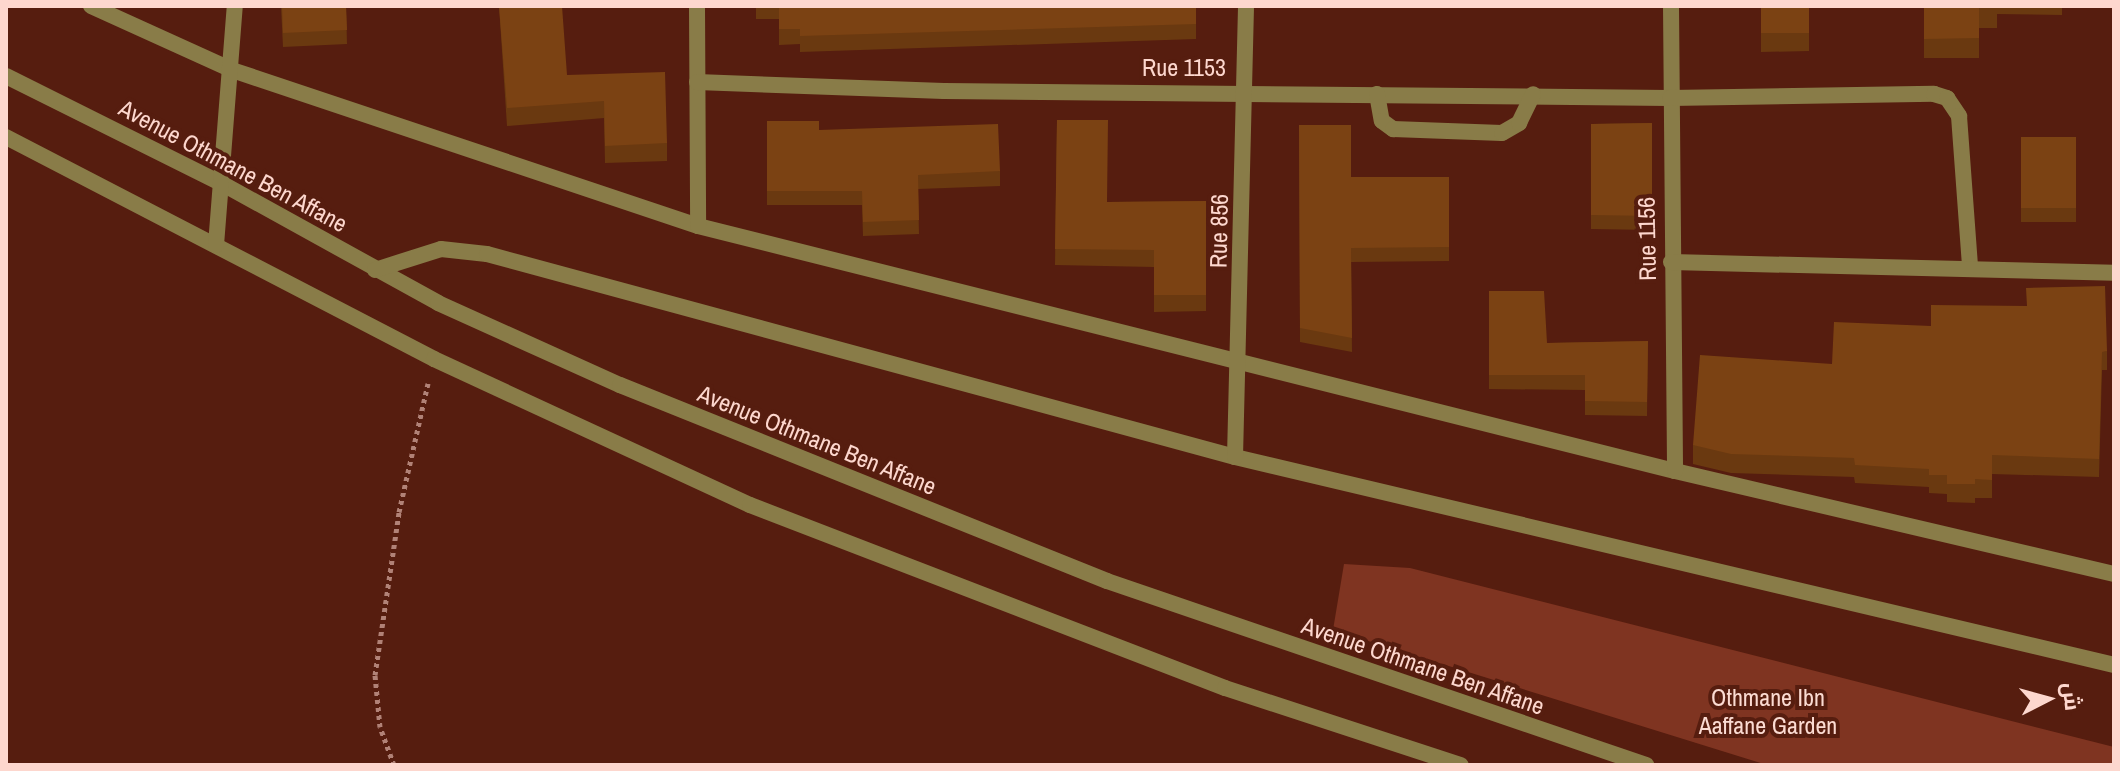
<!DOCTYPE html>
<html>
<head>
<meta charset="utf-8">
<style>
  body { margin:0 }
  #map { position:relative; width:2120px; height:771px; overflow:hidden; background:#561d0f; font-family:"Archivo Narrow",Cairo,sans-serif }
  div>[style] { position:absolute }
  .green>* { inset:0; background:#7f3421 }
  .path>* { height:5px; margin-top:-2.5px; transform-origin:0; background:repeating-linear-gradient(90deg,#b18277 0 4px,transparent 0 8px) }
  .street>* { height:16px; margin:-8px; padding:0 8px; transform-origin:8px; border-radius:8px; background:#897c48 }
  .wall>* { inset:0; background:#6a3910 }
  .building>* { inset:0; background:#7b4213 }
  span { translate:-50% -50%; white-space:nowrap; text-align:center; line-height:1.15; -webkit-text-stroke:8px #561d0f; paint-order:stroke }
  .street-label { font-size:24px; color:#fdd7ce }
  .park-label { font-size:24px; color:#fbdbd2 }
  .frame { position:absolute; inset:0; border:8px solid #fdd7ce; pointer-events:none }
  .north { position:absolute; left:2008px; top:659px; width:80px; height:80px; -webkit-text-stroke:6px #561d0f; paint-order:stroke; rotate:84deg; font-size:22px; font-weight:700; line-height:32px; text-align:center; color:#fdd7ce }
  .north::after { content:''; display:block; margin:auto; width:28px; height:36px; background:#fdd7ce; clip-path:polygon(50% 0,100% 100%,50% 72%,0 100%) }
</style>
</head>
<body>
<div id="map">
  <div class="green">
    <div style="clip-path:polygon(1344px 564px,1410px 568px,2114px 747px,2114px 765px,1767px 765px,1333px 630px)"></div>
  </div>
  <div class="path">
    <div style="left:394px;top:765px;width:40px;rotate:-110.2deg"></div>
    <div style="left:380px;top:727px;width:52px;rotate:-95.5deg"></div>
    <div style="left:375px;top:675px;width:165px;rotate:-81.6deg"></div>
    <div style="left:399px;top:512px;width:132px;rotate:-77.3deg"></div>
  </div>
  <div class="street">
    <div style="left:91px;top:6px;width:155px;rotate:24.4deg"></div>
    <div style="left:232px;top:70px;width:491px;rotate:18.5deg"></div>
    <div style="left:698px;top:226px;width:1007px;rotate:14.08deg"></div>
    <div style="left:1675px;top:471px;width:451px;rotate:13.2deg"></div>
    <div style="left:697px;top:6px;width:220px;rotate:89.7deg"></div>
    <div style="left:1671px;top:6px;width:465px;rotate:89.5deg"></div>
    <div style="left:6px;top:76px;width:240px;rotate:26.5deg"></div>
    <div style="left:221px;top:183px;width:248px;rotate:28.9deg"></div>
    <div style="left:438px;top:303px;width:200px;rotate:24.3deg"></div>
    <div style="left:620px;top:385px;width:525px;rotate:21.92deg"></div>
    <div style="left:1107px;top:581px;width:570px;rotate:18.85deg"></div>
    <div style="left:697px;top:82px;width:247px;rotate:2.1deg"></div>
    <div style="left:944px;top:91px;width:726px;rotate:0.55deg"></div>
    <div style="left:1670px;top:98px;width:264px;rotate:-0.9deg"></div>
    <div style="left:1934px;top:94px;width:14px;rotate:17deg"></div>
    <div style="left:1947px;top:98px;width:22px;rotate:56deg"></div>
    <div style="left:1959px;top:116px;width:151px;rotate:85.8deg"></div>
    <div style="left:1377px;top:94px;width:27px;rotate:80deg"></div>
    <div style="left:1382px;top:121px;width:14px;rotate:36deg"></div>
    <div style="left:1393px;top:129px;width:109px;rotate:2.1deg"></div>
    <div style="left:1502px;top:133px;width:20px;rotate:-30deg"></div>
    <div style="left:1519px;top:123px;width:32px;rotate:-64deg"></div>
    <div style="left:6px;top:137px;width:482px;rotate:27.4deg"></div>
    <div style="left:434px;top:359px;width:348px;rotate:24.8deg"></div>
    <div style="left:750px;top:505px;width:509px;rotate:21.07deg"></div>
    <div style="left:1225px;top:688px;width:248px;rotate:18.1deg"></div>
    <div style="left:216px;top:245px;width:240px;rotate:-85.5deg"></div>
    <div style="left:1671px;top:262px;width:443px;rotate:1.4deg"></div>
    <div style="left:375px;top:270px;width:69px;rotate:-17.7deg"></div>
    <div style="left:441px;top:249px;width:46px;rotate:6.2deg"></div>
    <div style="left:487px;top:254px;width:775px;rotate:15.18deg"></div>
    <div style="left:1235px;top:457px;width:903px;rotate:13.31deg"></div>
    <div style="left:1235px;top:457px;width:451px;rotate:-88.6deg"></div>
  </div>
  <div class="wall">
    <div style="clip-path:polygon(281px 6px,346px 6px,347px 44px,283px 47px)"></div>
    <div style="clip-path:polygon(499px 6px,567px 75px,667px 143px,667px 161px,605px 163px,604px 118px,507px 126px)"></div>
    <div style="clip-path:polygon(756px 6px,1196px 6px,1196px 39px,800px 52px,800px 44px,779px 45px,779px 19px,756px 19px)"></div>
    <div style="clip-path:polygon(1761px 6px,1809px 6px,1809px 51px,1761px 52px)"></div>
    <div style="clip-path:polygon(1924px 6px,2062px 6px,2062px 15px,1997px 14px,1997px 28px,1979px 28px,1979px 58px,1924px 58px)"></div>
    <div style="clip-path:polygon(1057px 120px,1107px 202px,1206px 201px,1206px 311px,1154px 312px,1154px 267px,1055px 265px)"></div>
    <div style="clip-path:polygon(767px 121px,819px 130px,1000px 171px,1000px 186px,918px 189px,919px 234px,863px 236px,862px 205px,767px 205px)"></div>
    <div style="clip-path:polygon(1652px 123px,1652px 230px,1591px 229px,1591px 124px)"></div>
    <div style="clip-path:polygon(1299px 125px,1351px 177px,1449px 177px,1449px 261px,1351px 262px,1352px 352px,1300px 342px)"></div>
    <div style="clip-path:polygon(2021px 137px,2076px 137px,2076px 222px,2021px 222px)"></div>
    <div style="clip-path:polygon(1489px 291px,1547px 343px,1648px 341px,1647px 416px,1585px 415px,1585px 390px,1489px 389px)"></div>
    <div style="clip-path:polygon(2107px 351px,2107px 370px,2102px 370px,2099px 477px,1992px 474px,1992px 498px,1975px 498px,1975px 503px,1947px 502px,1947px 494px,1929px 493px,1929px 487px,1855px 483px,1854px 477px,1731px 473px,1693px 464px,1693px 445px,1832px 364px)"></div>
  </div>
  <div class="building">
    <div style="clip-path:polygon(282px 6px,346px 6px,347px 30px,283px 33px)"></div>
    <div style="clip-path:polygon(499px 6px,562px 6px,567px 75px,665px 72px,667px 143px,605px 146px,604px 101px,507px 108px)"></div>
    <div style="clip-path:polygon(779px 6px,1196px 6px,1196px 24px,800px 36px,800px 29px,779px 29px)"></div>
    <div style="clip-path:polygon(1761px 6px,1809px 6px,1809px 33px,1761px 33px)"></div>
    <div style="clip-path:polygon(1924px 6px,1997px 6px,1997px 8px,1979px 8px,1979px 38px,1924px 39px)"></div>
    <div style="clip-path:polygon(1057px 120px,1108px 120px,1107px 202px,1206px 201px,1206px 295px,1154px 295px,1154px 250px,1055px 249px)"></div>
    <div style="clip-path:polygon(767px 121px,819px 121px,819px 130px,998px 124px,1000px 171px,918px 175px,919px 220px,863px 222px,862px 191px,767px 191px)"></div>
    <div style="clip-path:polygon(1652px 123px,1652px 216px,1591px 215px,1591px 124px)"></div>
    <div style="clip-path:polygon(1299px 125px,1351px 125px,1351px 177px,1449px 177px,1449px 247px,1351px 248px,1352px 338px,1300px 328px)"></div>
    <div style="clip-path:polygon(2021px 137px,2076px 137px,2076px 208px,2021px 208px)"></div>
    <div style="clip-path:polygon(2105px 286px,2107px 351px,2102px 352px,2099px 459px,1992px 455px,1992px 480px,1975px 479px,1975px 484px,1947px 484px,1947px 475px,1929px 475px,1929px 469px,1855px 465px,1854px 458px,1731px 454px,1693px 445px,1700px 355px,1832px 364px,1834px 322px,1931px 326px,1931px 305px,2027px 306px,2026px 288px)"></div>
    <div style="clip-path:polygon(1489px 291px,1544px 291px,1547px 343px,1648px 341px,1647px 402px,1585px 401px,1585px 375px,1489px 375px)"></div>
  </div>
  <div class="street-label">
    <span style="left:1184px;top:68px">Rue 1153</span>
    <span style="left:233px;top:166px;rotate:28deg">Avenue Othmane Ben Affane</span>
    <span style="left:1219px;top:231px;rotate:-89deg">Rue 856</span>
    <span style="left:1647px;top:239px;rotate:-91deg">Rue 1156</span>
    <span style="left:817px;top:440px;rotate:22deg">Avenue Othmane Ben Affane</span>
    <span style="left:1423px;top:666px;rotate:19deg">Avenue Othmane Ben Affane</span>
  </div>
  <div class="park-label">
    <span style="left:1768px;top:712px">Othmane Ibn<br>Aaffane Garden</span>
  </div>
  <div class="frame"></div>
  <div class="north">ش</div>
</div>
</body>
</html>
